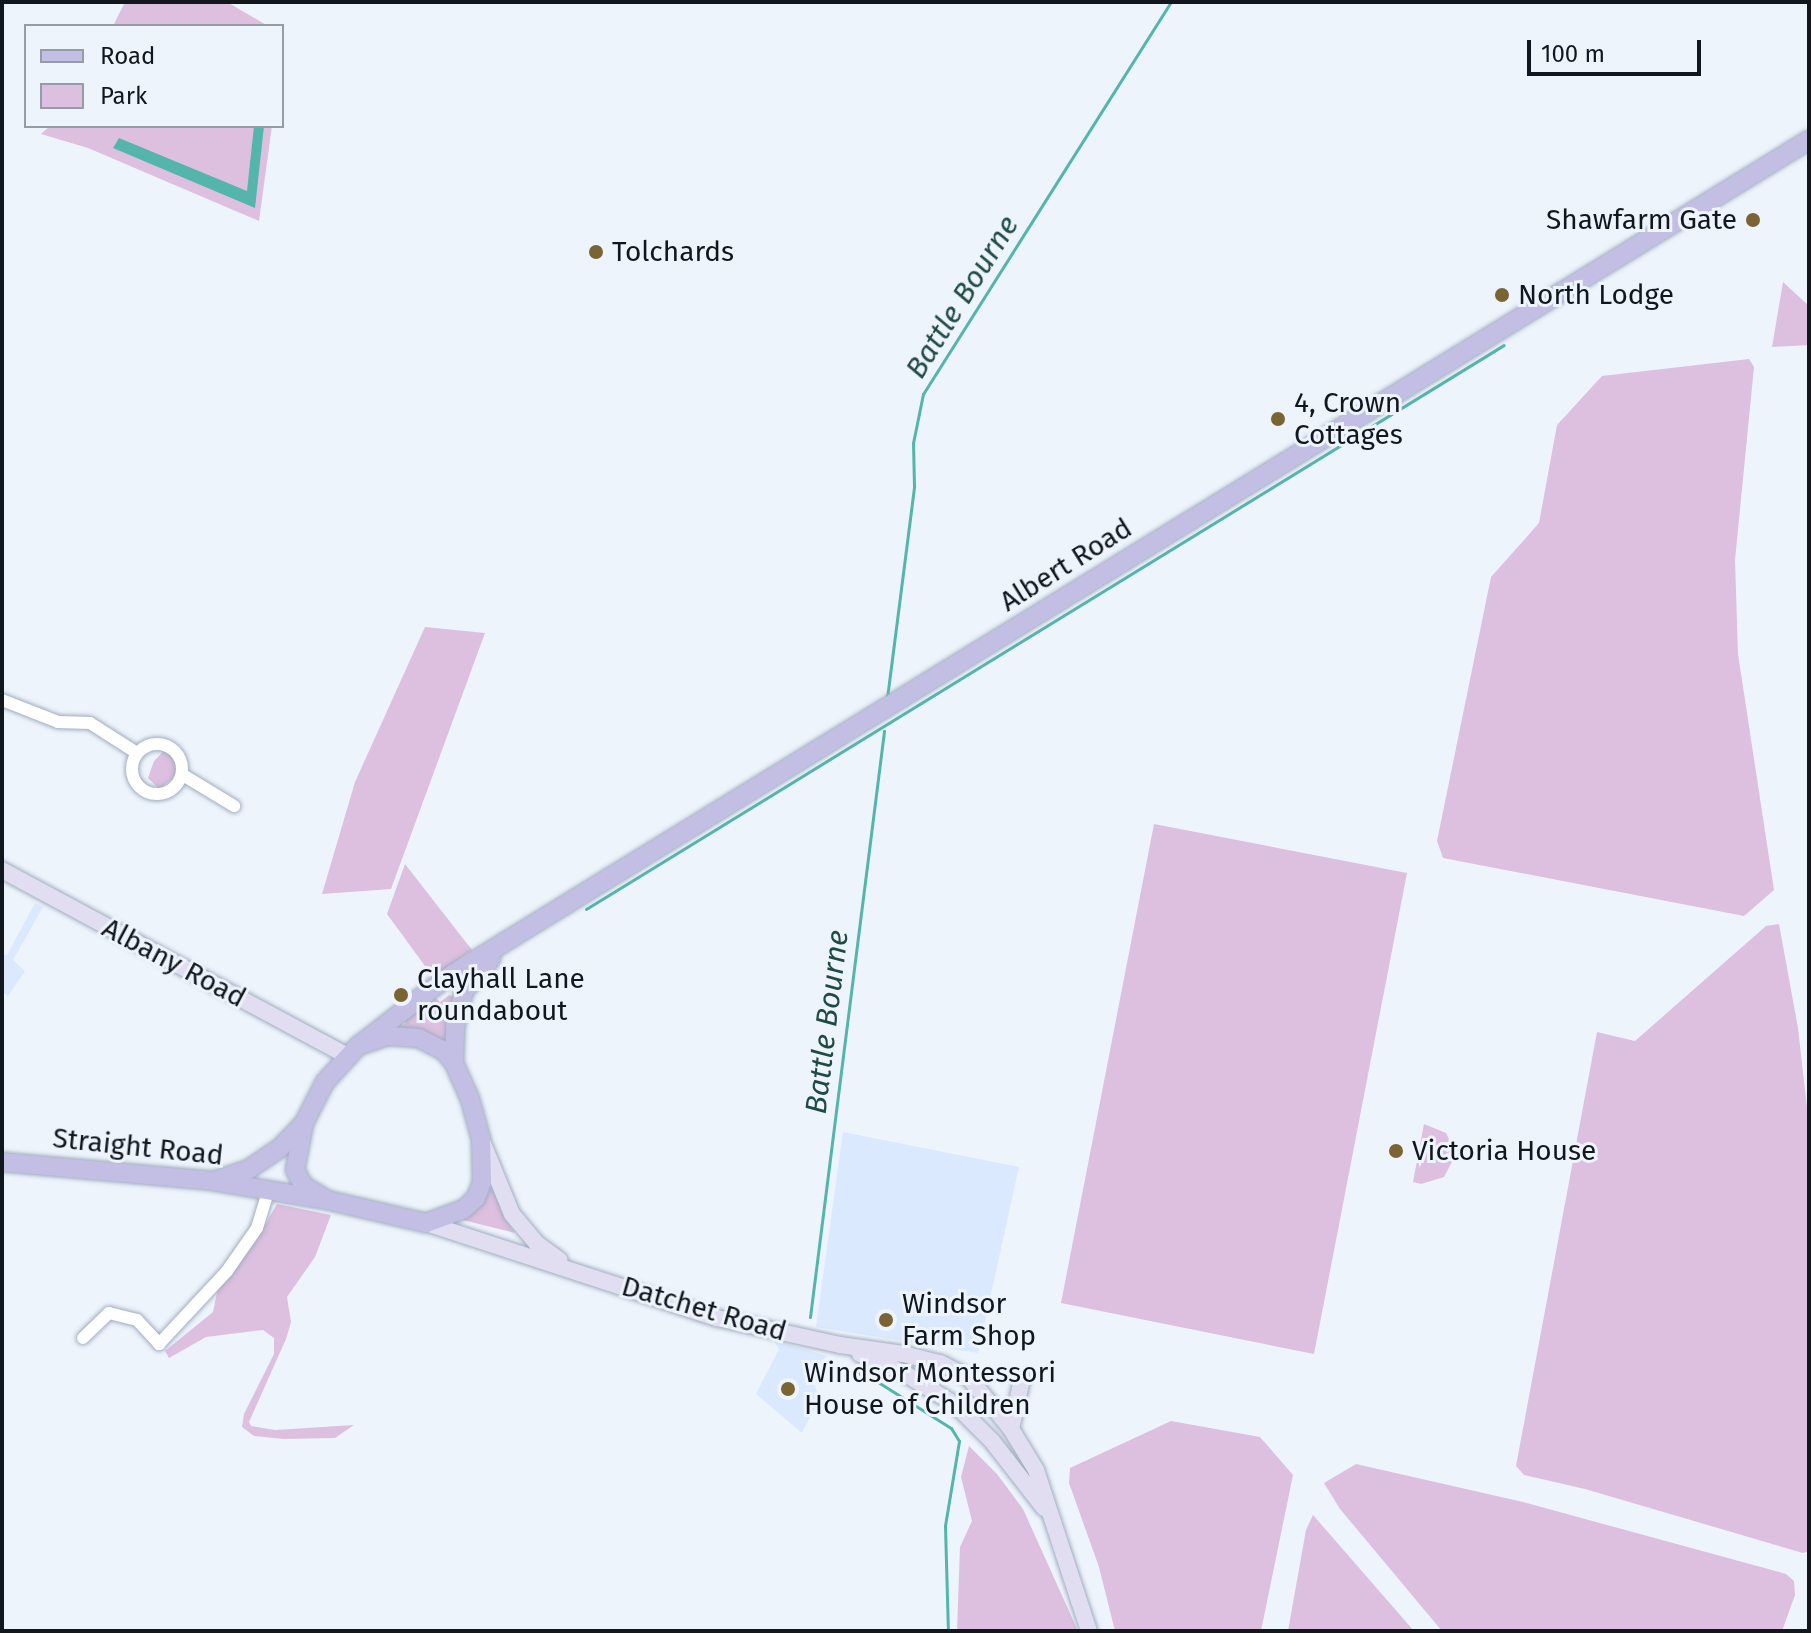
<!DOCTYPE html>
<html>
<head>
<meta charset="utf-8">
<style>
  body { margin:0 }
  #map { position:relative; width:1811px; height:1633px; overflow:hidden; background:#eef4fc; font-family:"Fira Sans",sans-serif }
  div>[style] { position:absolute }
  .built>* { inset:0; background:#dae9fe }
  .green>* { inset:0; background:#ddbfe0 }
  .water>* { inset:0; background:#54b5ac }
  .stream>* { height:3px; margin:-1.5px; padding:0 1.5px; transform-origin:1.5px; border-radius:1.5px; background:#54b5ac }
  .roads { filter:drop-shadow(0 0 2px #a0adbf) drop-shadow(0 0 2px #a0adbf) }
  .street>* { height:12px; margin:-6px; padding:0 6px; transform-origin:6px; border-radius:6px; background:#fff }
  .street>.ring { margin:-6px; padding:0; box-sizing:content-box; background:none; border:12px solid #fff; border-radius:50% }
  .secondary>* { height:16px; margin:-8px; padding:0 8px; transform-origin:8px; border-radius:8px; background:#e1def2 }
  .primary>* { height:18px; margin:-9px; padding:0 9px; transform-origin:9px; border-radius:9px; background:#c2bee4 }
  .dots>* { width:22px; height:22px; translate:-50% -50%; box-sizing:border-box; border:4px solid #eef4fc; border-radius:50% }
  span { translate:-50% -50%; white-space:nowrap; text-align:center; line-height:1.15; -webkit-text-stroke:6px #eef4fc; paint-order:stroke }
  .poi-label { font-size:28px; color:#12171e }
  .right { translate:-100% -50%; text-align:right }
  .left { translate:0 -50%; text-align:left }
  .street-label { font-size:28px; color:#12171e }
  .water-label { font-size:30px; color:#1f4b47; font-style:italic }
  .frame { position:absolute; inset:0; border:4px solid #12171e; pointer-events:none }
  .legend { position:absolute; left:24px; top:24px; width:260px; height:104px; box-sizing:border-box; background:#eef4fc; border:2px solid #969ca3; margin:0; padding:10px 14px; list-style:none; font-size:24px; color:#12171e }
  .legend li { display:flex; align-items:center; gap:16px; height:40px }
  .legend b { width:40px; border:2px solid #969ca3 }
  .scale { position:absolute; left:1527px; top:40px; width:174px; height:36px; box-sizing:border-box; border:4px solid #12171e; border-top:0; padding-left:10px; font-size:24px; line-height:28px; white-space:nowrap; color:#12171e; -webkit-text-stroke:6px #eef4fc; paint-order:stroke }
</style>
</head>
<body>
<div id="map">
  <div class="built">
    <div style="clip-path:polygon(35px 903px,43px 907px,13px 960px,25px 971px,8px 996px,2px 992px,2px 954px,7px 955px)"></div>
    <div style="clip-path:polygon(843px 1132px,1019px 1167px,978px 1353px,816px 1327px)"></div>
    <div style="clip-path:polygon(773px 1340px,827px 1356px,811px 1371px,819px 1399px,802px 1433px,756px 1394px,779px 1349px)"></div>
  </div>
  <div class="green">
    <div style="clip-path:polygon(125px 2px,227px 2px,268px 26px,113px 26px)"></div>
    <div style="clip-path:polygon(50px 126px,272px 126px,259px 221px,88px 148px,41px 134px)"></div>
    <div style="clip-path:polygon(1783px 282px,1809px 306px,1809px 345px,1772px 347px)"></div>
    <div style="clip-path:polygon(1749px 359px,1754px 367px,1735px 560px,1738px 654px,1774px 890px,1744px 916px,1443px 858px,1437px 841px,1491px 577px,1539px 523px,1557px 425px,1602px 376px)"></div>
    <div style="clip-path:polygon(425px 627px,485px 633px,391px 889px,322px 894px,355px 782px)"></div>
    <div style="clip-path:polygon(166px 749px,175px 751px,181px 760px,173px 778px,159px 789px,148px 778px,154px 761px)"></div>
    <div style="clip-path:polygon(1154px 824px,1407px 873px,1314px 1354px,1061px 1303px)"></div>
    <div style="clip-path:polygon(405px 864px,472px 950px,433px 977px,387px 914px)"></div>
    <div style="clip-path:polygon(1779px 924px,1798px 1028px,1809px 1125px,1809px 1551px,1803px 1553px,1585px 1489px,1524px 1475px,1516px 1466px,1597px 1032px,1635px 1041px,1766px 926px)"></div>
    <div style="clip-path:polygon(449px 995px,456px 998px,449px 1046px,397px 1031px,406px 1023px,403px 1019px,436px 998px,440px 1002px)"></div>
    <div style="clip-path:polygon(1424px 1124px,1446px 1133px,1453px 1147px,1454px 1158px,1444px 1177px,1421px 1184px,1413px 1182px)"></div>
    <div style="clip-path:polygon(493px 1189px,504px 1217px,515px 1233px,463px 1220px,488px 1190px)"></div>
    <div style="clip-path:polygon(277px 1204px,331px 1215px,315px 1257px,287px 1297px,291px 1322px,286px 1339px,249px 1422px,251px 1426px,275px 1430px,354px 1425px,335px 1438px,284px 1439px,254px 1436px,242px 1427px,244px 1414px,274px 1354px,274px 1338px,263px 1330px,206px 1337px,169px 1358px,165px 1351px,213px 1312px,219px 1283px,255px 1242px)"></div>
    <div style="clip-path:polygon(1171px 1421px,1260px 1437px,1293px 1475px,1261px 1631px,1115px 1631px,1099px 1567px,1069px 1483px,1070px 1468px)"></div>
    <div style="clip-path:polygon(969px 1446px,997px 1474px,1023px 1509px,1078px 1631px,957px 1631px,960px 1547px,972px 1521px,961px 1477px)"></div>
    <div style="clip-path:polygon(1356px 1464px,1523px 1502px,1786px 1574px,1794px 1581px,1795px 1595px,1782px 1631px,1442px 1631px,1340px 1509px,1324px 1483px)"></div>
    <div style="clip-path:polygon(1313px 1515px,1414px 1631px,1288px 1631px,1306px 1530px)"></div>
  </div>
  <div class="water">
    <div style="clip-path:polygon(254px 126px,264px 126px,255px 208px,113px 148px,119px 138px,247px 191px)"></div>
  </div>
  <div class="stream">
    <div style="left:887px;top:698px;width:214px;rotate:-82.7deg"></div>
    <div style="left:914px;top:486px;width:43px;rotate:-91.3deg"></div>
    <div style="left:913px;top:443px;width:50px;rotate:-78.5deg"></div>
    <div style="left:923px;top:394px;width:464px;rotate:-57.7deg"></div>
    <div style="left:586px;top:909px;width:1077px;rotate:-31.57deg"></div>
    <div style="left:810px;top:1317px;width:591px;rotate:-82.8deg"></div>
    <div style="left:830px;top:1365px;width:42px;rotate:16.7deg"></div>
    <div style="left:870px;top:1377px;width:96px;rotate:32.2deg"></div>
    <div style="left:951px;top:1428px;width:15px;rotate:58deg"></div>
    <div style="left:959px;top:1441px;width:86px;rotate:99.4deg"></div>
    <div style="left:945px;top:1526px;width:105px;rotate:88.4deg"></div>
  </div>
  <div class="roads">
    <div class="street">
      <div style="left:2px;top:700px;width:60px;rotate:21.4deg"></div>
      <div style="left:58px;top:722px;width:32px;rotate:2deg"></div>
      <div style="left:90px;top:723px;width:56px;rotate:32.6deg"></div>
      <div class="ring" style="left:132px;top:744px;width:38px;height:38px"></div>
      <div style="left:183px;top:775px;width:60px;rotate:31.3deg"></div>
      <div style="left:83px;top:1338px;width:36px;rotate:-44deg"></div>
      <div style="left:109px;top:1313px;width:29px;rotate:14deg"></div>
      <div style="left:137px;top:1320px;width:33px;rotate:47deg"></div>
      <div style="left:159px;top:1344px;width:100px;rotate:-47deg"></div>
      <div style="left:227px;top:1271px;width:52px;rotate:-55.1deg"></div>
      <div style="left:257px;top:1228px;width:37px;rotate:-73deg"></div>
    </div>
    <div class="secondary">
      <div style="left:2px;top:870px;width:391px;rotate:28.3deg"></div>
      <div style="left:482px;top:1141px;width:79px;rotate:67.7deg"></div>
      <div style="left:512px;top:1214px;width:38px;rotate:50deg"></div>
      <div style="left:536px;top:1243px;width:29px;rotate:36deg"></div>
      <div style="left:426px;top:1223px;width:306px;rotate:18.1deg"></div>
      <div style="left:717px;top:1318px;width:126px;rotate:12.4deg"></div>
      <div style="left:840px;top:1345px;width:64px;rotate:8.1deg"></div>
      <div style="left:903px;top:1354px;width:38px;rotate:14deg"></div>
      <div style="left:940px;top:1363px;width:33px;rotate:27deg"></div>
      <div style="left:969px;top:1378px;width:66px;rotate:50.5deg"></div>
      <div style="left:1011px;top:1429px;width:48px;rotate:58.6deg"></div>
      <div style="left:1036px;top:1470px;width:169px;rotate:71.8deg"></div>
      <div style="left:860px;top:1354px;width:48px;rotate:23.4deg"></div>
      <div style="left:904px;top:1373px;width:61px;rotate:31.6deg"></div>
      <div style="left:956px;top:1405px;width:51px;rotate:45deg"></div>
      <div style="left:992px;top:1441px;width:85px;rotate:52.2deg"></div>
      <div style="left:1011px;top:1429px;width:51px;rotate:-77.6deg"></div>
    </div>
    <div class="primary">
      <div style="left:358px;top:1046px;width:108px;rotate:-37.8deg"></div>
      <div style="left:443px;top:980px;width:1604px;rotate:-31.59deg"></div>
      <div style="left:454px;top:1063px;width:36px;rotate:-88deg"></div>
      <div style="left:455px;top:1027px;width:37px;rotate:-76deg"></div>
      <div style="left:464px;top:991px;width:42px;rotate:-49.8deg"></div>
      <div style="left:2px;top:1162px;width:212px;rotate:5.1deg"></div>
      <div style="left:213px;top:1181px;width:116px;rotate:9.5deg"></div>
      <div style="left:327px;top:1200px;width:102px;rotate:13.1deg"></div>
      <div style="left:426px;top:1223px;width:40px;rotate:-20.2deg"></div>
      <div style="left:464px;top:1209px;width:16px;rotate:-43deg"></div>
      <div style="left:476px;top:1198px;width:17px;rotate:-69deg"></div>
      <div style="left:482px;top:1182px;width:43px;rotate:-91.3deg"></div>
      <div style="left:481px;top:1139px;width:41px;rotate:-105.4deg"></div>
      <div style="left:470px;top:1099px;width:39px;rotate:-114deg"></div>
      <div style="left:454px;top:1063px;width:16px;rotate:-130deg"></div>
      <div style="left:444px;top:1051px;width:28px;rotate:-153deg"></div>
      <div style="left:419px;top:1038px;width:32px;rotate:-176deg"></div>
      <div style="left:387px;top:1036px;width:31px;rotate:161deg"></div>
      <div style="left:358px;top:1046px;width:49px;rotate:132.5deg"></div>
      <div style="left:325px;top:1082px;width:46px;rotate:117.1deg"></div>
      <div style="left:304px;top:1123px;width:48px;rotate:100.8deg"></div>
      <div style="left:295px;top:1170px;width:18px;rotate:61deg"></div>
      <div style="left:304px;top:1186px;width:27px;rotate:31deg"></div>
      <div style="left:216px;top:1180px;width:35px;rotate:-18deg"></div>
      <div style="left:249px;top:1169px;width:37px;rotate:-34deg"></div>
      <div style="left:280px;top:1148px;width:35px;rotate:-46deg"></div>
    </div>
  </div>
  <div class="dots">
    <div style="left:1753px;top:220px;background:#7a6434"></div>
    <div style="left:596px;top:252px;background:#7a6434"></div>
    <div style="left:1502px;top:295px;background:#7a6434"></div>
    <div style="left:1278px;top:419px;background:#7a6434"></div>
    <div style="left:401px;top:995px;background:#7a6434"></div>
    <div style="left:1396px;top:1151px;background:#7a6434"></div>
    <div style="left:886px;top:1320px;background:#7a6434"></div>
    <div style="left:788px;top:1389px;background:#7a6434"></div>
  </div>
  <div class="poi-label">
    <span class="right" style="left:1737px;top:220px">Shawfarm Gate</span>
    <span class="left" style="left:612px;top:252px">Tolchards</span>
    <span class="left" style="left:1518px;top:295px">North Lodge</span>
    <span class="left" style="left:1294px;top:419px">4, Crown<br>Cottages</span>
    <span class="left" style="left:417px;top:995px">Clayhall Lane<br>roundabout</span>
    <span class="left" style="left:1412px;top:1151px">Victoria House</span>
    <span class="left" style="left:902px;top:1320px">Windsor<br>Farm Shop</span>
    <span class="left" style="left:804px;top:1389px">Windsor Montessori<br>House of Children</span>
  </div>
  <div class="street-label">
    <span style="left:1066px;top:565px;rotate:-32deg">Albert Road</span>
    <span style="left:174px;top:963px;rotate:28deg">Albany Road</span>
    <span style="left:138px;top:1147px;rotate:6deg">Straight Road</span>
    <span style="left:704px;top:1309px;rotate:16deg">Datchet Road</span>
  </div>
  <div class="water-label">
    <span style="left:962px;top:297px;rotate:-58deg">Battle Bourne</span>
    <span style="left:827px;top:1022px;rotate:-83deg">Battle Bourne</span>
  </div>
  <div class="frame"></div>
  <ul class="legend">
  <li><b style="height:10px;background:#c2bee4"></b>Road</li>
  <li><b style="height:22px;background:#ddbfe0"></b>Park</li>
  </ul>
  <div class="scale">100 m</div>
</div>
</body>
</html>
